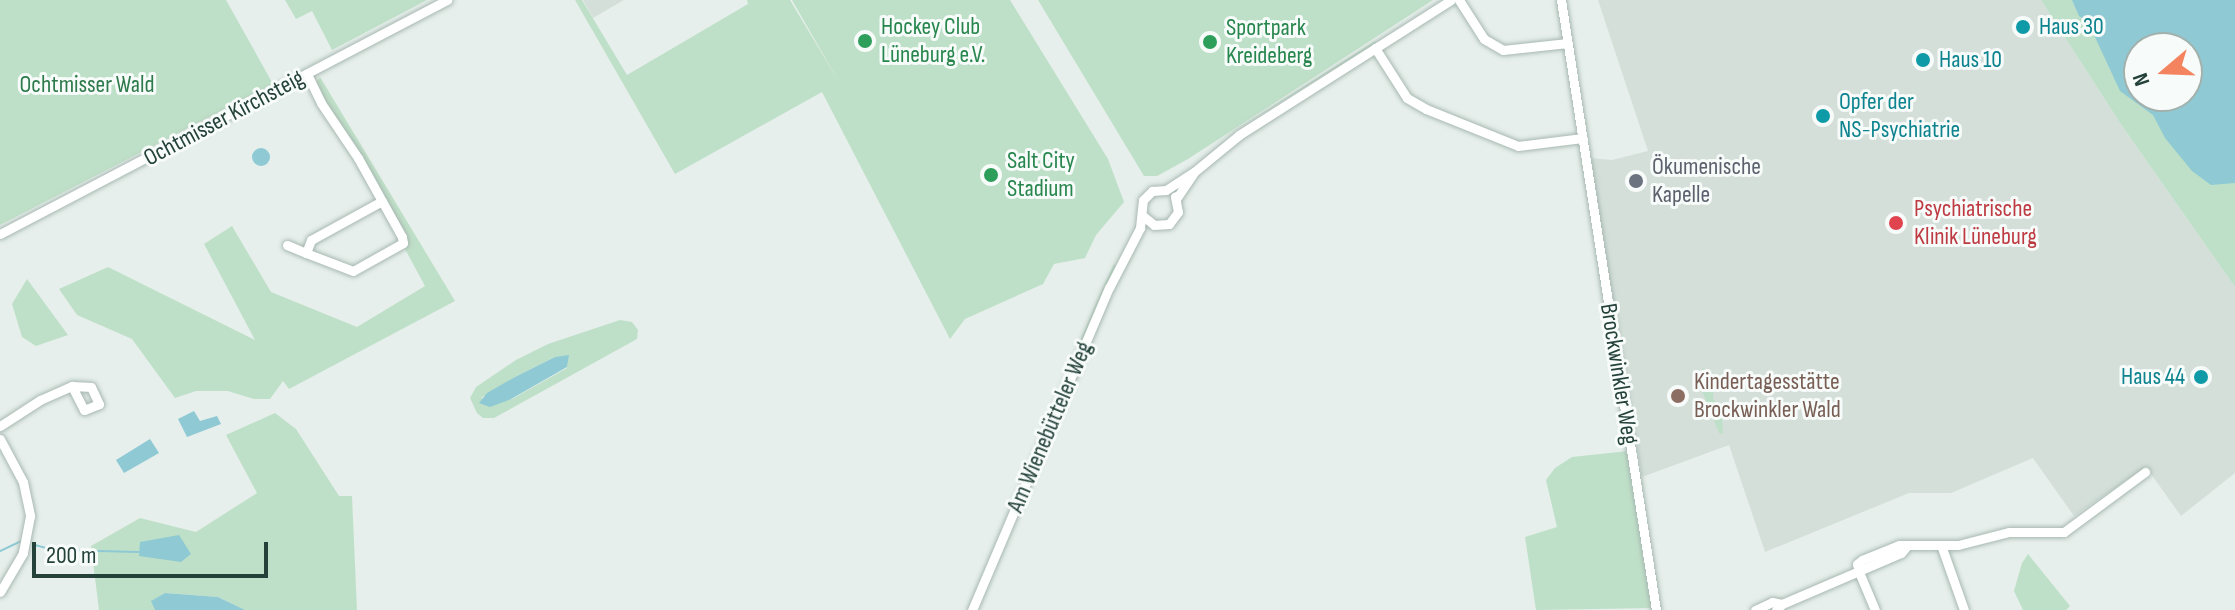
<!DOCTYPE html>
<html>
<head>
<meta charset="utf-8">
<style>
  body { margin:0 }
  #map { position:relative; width:2235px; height:610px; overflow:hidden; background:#e6efeb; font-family:"Sofia Sans Condensed",sans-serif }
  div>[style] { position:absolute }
  .built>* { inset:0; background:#d4dfda }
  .green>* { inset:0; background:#bfe0c8 }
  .water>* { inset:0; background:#8ec9d4 }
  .round { border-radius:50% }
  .stream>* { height:2px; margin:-1px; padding:0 1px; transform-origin:1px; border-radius:1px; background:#8ec9d4 }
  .roads { filter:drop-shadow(0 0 2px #a8b8b2) drop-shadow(0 0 2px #a8b8b2) }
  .minor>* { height:9px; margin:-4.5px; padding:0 4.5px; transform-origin:4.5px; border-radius:4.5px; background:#fff }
  .dots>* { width:22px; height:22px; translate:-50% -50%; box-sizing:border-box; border:4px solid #f7fbf9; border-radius:50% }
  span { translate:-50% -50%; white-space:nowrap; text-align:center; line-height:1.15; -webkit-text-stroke:6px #f7fbf9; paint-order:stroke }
  .leisure-label { font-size:24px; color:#27864d }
  .left { translate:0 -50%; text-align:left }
  .culture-label { font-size:24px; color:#0d838f }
  .right { translate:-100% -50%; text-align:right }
  .park-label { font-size:24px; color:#2d7a4b }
  .street-label { font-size:24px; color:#24423a }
  .worship-label { font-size:24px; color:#5b616d }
  .health-label { font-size:24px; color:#be3a42 }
  .education-label { font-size:24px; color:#785e54 }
  .north { position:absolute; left:2123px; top:32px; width:80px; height:80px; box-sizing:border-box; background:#f7fbf9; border:2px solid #a3b1ad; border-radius:50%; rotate:251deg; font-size:22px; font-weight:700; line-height:32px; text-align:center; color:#24423a }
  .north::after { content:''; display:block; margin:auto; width:28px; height:36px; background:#f4845f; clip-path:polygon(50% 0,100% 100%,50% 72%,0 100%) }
  .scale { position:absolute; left:32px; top:542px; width:236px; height:36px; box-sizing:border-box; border:4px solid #24423a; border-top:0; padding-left:10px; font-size:24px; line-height:28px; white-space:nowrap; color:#24423a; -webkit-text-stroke:6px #f7fbf9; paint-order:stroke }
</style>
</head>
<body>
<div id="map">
  <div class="built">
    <div style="clip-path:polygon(583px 0,624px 0,593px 18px)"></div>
    <div style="clip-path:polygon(1598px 0,2041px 0,2120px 123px,2235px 287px,2235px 473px,2181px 516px,2146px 467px,2074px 516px,2033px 458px,1951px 493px,1909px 493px,1765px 552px,1729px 445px,1642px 477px,1590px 158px,1612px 160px,1648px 151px)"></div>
  </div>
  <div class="green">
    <div style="clip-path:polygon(0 0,226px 0,273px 84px,0 225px)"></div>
    <div style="clip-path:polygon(285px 0,427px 0,332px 50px,312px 11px,296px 19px)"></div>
    <div style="clip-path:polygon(575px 0,582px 0,627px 75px,748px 4px,747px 0,790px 0,839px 82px,792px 0,1010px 0,1108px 159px,1124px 202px,1096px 235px,1085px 258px,1054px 264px,1043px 284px,965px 319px,950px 339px,822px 92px,675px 174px)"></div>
    <div style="clip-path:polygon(1038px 0,1433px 0,1188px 159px,1157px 176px,1144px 176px)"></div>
    <div style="clip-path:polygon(evenodd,2041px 0,2235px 0,2235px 287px,2120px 123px,2041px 0,2139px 48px,2187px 48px,2187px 96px,2139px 96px,2139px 48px)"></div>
    <div style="clip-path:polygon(1375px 41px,1376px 43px,1205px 149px)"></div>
    <div style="clip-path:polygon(320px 77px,455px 301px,289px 389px,283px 381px,270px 399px,254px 399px,228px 391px,196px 391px,175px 398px,132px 339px,77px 315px,59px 289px,108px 267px,255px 340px,204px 244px,232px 226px,271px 292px,357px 327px,425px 286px,405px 249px,408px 243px,404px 231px,324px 101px,316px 82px)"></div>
    <div style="clip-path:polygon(1114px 264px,1116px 266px,1046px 421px,1098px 299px)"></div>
    <div style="clip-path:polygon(27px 279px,68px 335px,36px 346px,22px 337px,12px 304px)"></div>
    <div style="clip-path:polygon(evenodd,620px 320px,632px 322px,638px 330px,637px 339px,494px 418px,483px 418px,477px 413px,470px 398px,476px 387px,516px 360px,548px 344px,620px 320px,568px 356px,567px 368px,512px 399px,481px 398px,515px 377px,555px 357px,568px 356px)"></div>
    <div style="clip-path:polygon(1703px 368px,1713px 379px,1713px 398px,1722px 410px,1723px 434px,1719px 433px,1702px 391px,1705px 378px,1700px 372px)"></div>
    <div style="clip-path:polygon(275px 413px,296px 429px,339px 496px,352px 496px,357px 610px,245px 610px,218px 597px,165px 593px,152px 601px,155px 610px,99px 610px,91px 546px,140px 518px,196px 532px,257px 493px,226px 435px)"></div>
    <div style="clip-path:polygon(1628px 451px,1653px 608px,1536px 610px,1525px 537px,1557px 527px,1546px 480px,1555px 468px,1572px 457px)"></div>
    <div style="clip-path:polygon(2028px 554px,2070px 606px,2066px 610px,2023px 610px,2014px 591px,2022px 563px)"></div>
  </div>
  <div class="water">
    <div style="clip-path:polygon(evenodd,2072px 0,2235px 0,2235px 183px,2211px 185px,2192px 171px,2165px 138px,2153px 115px,2120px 91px,2088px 22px,2079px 16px,2072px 0,2139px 48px,2187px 48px,2187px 96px,2139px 96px,2139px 48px)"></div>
    <div class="round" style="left:252px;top:148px;width:18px;height:18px"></div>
    <div style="clip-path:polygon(569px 355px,567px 367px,511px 399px,490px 407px,479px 403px,487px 393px,515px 377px,555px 357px)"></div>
    <div style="clip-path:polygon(194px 411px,200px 421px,217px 416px,221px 424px,187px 437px,178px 419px)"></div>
    <div style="clip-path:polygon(150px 439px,159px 453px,124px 473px,116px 460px)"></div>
    <div style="clip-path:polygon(179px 535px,191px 554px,181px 562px,139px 556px,140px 542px)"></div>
    <div style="clip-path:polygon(165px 593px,218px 597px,245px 610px,155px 610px,151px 601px)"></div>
  </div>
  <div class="stream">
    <div style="left:35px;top:545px;width:16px;rotate:15deg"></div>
    <div style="left:57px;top:550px;width:82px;rotate:1.4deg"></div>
    <div style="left:0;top:551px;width:23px;rotate:-25deg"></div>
  </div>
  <div class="roads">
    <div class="minor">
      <div style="left:1459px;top:0;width:46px;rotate:57.3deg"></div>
      <div style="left:1484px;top:39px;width:22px;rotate:30deg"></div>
      <div style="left:1503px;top:50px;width:65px;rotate:-6.1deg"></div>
      <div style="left:1561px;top:0;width:617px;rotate:81.15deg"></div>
      <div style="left:1375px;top:48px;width:59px;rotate:57.4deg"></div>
      <div style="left:1407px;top:98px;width:22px;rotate:30deg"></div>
      <div style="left:1426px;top:109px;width:99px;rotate:21.9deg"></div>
      <div style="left:1518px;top:146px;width:65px;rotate:-7deg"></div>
      <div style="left:307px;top:74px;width:32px;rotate:64deg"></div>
      <div style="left:321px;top:103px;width:66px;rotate:56.1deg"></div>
      <div style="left:358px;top:158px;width:90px;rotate:60.9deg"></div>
      <div style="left:402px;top:237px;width:6px;rotate:81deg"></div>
      <div style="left:403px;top:243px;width:57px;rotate:150.8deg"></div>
      <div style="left:353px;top:271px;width:50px;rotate:-159deg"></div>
      <div style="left:306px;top:253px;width:14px;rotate:-69deg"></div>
      <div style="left:311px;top:240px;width:81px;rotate:-28.8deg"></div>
      <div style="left:1176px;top:199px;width:32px;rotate:-56deg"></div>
      <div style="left:1194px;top:172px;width:58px;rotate:-39.4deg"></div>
      <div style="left:1239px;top:135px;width:251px;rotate:-32.5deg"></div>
      <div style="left:1143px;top:216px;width:14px;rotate:39deg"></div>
      <div style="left:1154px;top:225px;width:15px;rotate:-4deg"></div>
      <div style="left:1169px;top:224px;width:15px;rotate:-53deg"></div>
      <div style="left:1178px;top:212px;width:16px;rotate:-101deg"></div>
      <div style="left:0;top:234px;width:505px;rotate:-27.63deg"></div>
      <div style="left:287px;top:245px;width:21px;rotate:23deg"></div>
      <div style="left:0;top:426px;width:48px;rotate:-33deg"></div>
      <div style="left:40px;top:400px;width:35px;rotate:-24deg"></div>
      <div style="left:72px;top:386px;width:19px;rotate:3deg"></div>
      <div style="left:91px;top:387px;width:19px;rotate:65deg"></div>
      <div style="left:99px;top:404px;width:16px;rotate:158deg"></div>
      <div style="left:84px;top:410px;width:27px;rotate:-117deg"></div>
      <div style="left:0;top:439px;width:49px;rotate:61.9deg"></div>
      <div style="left:23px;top:482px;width:35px;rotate:78deg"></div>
      <div style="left:30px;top:516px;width:38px;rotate:101deg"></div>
      <div style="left:23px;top:553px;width:45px;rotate:120.5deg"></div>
      <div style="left:1941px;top:545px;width:69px;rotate:70.5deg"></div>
      <div style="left:1859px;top:572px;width:8px;rotate:-104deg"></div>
      <div style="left:1857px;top:564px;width:6px;rotate:-39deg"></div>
      <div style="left:1862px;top:560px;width:40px;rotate:-22deg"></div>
      <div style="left:1899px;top:545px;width:59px"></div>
      <div style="left:1958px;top:545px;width:53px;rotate:-14.3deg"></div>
      <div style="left:2009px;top:532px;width:55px"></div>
      <div style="left:2064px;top:532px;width:101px;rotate:-36.5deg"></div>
      <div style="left:1859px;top:572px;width:41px;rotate:67.2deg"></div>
      <div style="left:972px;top:610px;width:350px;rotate:-67deg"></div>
      <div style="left:1109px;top:288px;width:68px;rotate:-62.7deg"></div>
      <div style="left:1140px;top:228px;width:28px;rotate:-84deg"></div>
      <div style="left:1143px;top:200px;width:13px;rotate:-45deg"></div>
      <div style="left:1152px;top:191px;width:14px;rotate:-4deg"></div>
      <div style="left:1166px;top:190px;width:33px;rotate:-33deg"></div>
      <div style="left:1755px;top:610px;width:19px;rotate:-25deg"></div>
      <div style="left:1772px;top:602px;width:10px;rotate:11deg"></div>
      <div style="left:1776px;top:610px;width:8px;rotate:-45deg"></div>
      <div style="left:1782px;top:604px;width:129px;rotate:-23.2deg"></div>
      <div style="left:1901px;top:553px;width:8px;rotate:-50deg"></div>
    </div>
  </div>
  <div class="dots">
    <div style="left:2023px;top:27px;background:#0f9aa8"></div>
    <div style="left:865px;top:41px;background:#2e9e5b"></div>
    <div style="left:1210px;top:42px;background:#2e9e5b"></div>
    <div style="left:1923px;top:60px;background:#0f9aa8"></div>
    <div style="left:1823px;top:116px;background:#0f9aa8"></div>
    <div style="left:991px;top:175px;background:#2e9e5b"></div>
    <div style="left:1636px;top:181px;background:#6b7280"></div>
    <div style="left:1896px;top:223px;background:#e0444e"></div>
    <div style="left:2201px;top:377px;background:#0f9aa8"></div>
    <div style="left:1678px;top:396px;background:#8d6e63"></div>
  </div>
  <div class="leisure-label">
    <span class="left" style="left:881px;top:41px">Hockey Club<br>Lüneburg e.V.</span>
    <span class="left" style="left:1226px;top:42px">Sportpark<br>Kreideberg</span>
    <span class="left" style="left:1007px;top:175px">Salt City<br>Stadium</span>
  </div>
  <div class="culture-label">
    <span class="left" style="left:2039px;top:27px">Haus 30</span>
    <span class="left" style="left:1939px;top:60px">Haus 10</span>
    <span class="left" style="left:1839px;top:116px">Opfer der<br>NS-Psychiatrie</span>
    <span class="right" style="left:2185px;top:377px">Haus 44</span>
  </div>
  <div class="park-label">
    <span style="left:87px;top:85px">Ochtmisser Wald</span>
  </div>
  <div class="street-label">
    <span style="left:224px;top:118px;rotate:-28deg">Ochtmisser Kirchsteig</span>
    <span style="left:1619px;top:374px;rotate:81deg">Brockwinkler Weg</span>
    <span style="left:1050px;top:427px;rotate:-67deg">Am Wienebütteler Weg</span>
  </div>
  <div class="worship-label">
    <span class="left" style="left:1652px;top:181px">Ökumenische<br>Kapelle</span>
  </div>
  <div class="health-label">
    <span class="left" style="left:1914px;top:223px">Psychiatrische<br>Klinik Lüneburg</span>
  </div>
  <div class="education-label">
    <span class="left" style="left:1694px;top:396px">Kindertagesstätte<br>Brockwinkler Wald</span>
  </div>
  <div class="north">N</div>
  <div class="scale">200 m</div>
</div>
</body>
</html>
